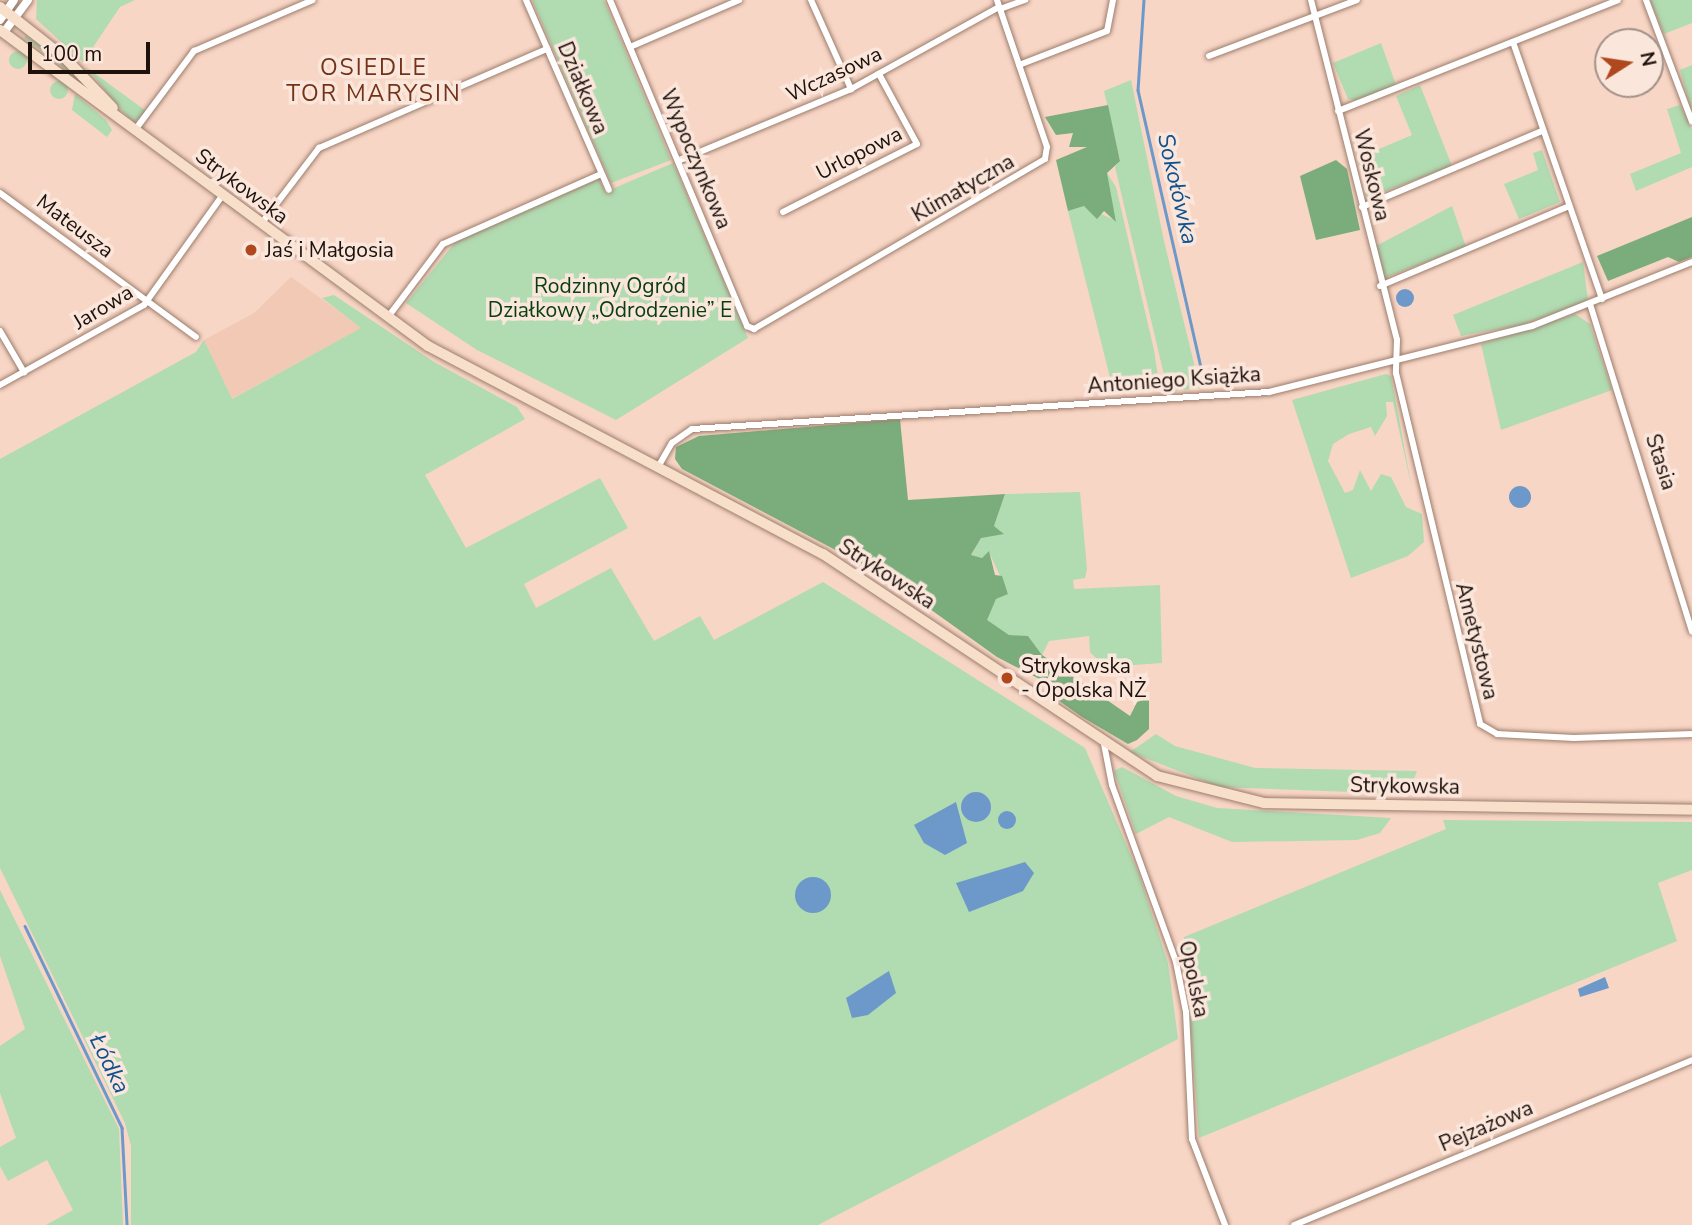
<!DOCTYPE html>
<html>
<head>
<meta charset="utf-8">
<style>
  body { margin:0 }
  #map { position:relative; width:1692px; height:1225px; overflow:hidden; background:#f8d6c5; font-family:"Nunito Sans",sans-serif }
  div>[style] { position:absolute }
  .built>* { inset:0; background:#f2c9b5 }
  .green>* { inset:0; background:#b1dbb1 }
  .round { border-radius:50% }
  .forest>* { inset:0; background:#7bad7c }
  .water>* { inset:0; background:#6c99ca }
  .stream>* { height:2.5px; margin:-1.25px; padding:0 1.25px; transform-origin:1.25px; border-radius:1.25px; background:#6c99ca }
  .roads { filter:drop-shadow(0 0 2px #9c7d6d) drop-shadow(0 0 2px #9c7d6d) }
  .minor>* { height:6px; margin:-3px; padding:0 3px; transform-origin:3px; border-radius:3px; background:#fff }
  .tertiary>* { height:8px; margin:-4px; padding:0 4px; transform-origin:4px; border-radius:4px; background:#fff }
  .primary>* { height:10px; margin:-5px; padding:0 5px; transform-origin:5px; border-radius:5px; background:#f8dfca }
  .dots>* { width:19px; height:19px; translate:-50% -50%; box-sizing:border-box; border:4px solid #fbe6dc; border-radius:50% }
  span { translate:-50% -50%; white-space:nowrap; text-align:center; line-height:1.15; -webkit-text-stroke:7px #fbe6dc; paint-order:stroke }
  .street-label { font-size:21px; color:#1c110b }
  .poi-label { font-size:21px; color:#1c110b }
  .left { translate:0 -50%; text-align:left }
  .park-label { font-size:21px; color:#073f10 }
  .neighbourhood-label { font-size:23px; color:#743318; letter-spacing:2px }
  .water-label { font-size:23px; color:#0d518e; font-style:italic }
  .north { position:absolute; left:1594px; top:28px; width:70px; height:70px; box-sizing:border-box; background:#fbe6dc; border:2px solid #a29188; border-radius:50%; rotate:78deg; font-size:19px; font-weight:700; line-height:28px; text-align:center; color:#1c110b }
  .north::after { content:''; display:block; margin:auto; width:24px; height:32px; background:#af491d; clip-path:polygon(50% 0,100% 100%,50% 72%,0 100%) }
  .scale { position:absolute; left:28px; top:42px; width:122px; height:32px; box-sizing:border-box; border:4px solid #1c110b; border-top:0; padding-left:9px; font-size:21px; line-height:24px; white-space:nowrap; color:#1c110b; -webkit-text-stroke:5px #fbe6dc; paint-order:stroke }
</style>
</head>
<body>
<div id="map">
  <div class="built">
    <div style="clip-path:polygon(291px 277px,362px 328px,231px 399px,204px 340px,254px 313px)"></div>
  </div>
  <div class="green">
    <div style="clip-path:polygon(37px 0,135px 0,120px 7px,83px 62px,36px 19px)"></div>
    <div style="clip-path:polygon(532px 0,604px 0,671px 160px,611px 183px)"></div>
    <div style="clip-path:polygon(1650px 0,1692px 0,1692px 23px,1664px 34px)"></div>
    <div style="clip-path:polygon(26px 35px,59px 59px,78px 78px,24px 38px)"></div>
    <div style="clip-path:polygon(1381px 43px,1396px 85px,1360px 101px,1348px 99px,1333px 63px)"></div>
    <div class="round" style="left:9px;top:51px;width:18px;height:18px"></div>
    <div style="clip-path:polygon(1692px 65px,1692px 113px,1680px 70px)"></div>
    <div style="clip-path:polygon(86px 67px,146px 111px,140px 118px,134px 122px,122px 111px)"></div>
    <div style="clip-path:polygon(1131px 80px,1164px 241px,1200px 388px,1175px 391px,1164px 375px,1115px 167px,1120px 160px,1104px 91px)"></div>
    <div class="round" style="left:50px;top:81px;width:18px;height:18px"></div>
    <div style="clip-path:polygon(1420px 85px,1452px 166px,1367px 198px,1358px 158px,1412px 135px,1396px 96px)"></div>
    <div style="clip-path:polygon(75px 94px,106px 120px,112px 130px,107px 137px,72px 110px)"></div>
    <div style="clip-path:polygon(1680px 105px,1692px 129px,1692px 167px,1636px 191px,1630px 174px,1681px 153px,1667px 109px)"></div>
    <div style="clip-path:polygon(1542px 150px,1560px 202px,1519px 219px,1504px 184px,1538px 170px,1533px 153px)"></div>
    <div style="clip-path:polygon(673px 163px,748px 338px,616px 420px,477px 350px,406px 303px,457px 240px,599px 179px,605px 192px)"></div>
    <div style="clip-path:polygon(1107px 173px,1116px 187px,1154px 350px,1159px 383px,1147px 392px,1114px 393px,1068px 211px,1084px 206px,1112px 219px)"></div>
    <div style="clip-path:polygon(1452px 206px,1466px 247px,1384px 278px,1376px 246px)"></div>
    <div style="clip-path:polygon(1583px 262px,1588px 301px,1521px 325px,1461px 336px,1453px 315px)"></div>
    <div style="clip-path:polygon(334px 295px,434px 362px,517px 407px,525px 419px,425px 475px,466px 548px,600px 478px,628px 528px,524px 584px,536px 608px,611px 568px,654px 641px,700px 616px,714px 640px,823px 582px,1085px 748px,1139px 874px,1168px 963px,1178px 1039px,818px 1225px,131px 1225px,131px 1146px,125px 1123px,0 868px,0 459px,196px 352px,204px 340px,232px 399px,361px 328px,322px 298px)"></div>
    <div style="clip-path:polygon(1575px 314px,1590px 324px,1612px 390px,1501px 430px,1481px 344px)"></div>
    <div style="clip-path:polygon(1386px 374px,1391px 376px,1412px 489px,1393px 402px,1386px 402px,1387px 416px,1375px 436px,1371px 427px,1349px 434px,1333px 444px,1328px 461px,1345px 493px,1353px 490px,1360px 470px,1371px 491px,1381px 474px,1391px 477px,1406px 507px,1422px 514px,1424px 542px,1408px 556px,1351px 578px,1292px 400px)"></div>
    <div style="clip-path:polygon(1080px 492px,1087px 569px,1085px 578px,1073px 580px,1074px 589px,1160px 585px,1162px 663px,1105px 667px,1090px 652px,1089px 636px,1049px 641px,1042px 655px,1028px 636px,1009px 635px,986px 620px,996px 599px,1008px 593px,989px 552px,982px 558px,971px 556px,981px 537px,1003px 533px,994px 526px,1005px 494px)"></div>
    <div style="clip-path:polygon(1156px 734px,1175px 746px,1255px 768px,1417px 771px,1408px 794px,1219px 787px,1130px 752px)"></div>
    <div style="clip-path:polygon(1122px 767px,1176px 796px,1217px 808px,1391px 818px,1380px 833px,1357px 840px,1232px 842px,1169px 817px,1136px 834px,1114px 771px)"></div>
    <div style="clip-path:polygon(1443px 820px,1692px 822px,1692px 870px,1658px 883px,1677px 941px,1199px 1138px,1184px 937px,1446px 829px)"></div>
    <div style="clip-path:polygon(0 890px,119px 1129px,123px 1225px,46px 1225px,73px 1210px,47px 1160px,8px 1181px,0 1166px,0 1147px,16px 1138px,0 1093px,0 1046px,25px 1029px,0 956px)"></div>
  </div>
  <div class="forest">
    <div style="clip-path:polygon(1108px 105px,1120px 161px,1107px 173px,1116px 222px,1104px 211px,1097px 219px,1084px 206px,1068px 211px,1056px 160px,1087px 147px,1069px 147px,1073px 133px,1056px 135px,1045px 117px)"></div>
    <div style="clip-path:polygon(1336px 160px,1347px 169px,1360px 230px,1316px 240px,1300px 176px)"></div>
    <div style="clip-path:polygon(1692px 217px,1692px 257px,1679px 262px,1668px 257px,1608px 281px,1597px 256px)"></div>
    <div style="clip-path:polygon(900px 419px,908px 500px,1005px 494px,994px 526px,1004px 534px,981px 538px,971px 555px,982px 558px,989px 551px,995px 575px,1002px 576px,1008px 594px,996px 599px,987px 620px,1009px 635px,1028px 636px,1042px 655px,1130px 716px,1137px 702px,1149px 698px,1149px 729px,1137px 740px,1128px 744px,1082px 717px,1055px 698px,1051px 685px,997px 657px,881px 574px,682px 469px,675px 459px,676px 447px,699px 436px)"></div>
  </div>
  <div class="water">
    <div class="round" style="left:1396px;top:289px;width:18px;height:18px"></div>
    <div class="round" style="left:1509px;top:486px;width:22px;height:22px"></div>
    <div class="round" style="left:961px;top:792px;width:30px;height:30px"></div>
    <div style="clip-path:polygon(956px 802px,967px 843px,945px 855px,924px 843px,914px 825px)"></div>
    <div class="round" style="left:998px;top:811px;width:18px;height:18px"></div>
    <div style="clip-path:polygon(1025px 862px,1034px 873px,1023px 891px,969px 912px,956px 883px)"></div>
    <div class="round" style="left:795px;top:877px;width:36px;height:36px"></div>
    <div style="clip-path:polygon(889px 971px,896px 993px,868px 1015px,852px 1018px,846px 998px)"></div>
    <div style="clip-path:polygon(1605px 977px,1609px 988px,1580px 997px,1578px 989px)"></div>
  </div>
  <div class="stream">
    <div style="left:1144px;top:0;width:90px;rotate:93.8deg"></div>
    <div style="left:1138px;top:90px;width:302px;rotate:77.2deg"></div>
    <div style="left:25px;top:926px;width:224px;rotate:64.3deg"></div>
    <div style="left:122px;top:1128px;width:97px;rotate:87deg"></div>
  </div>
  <div class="roads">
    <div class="minor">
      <div style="left:526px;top:0;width:207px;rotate:66.4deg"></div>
      <div style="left:610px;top:0;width:354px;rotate:67.2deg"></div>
      <div style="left:747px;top:326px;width:8px;rotate:23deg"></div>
      <div style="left:754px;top:329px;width:337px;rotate:-30.3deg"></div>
      <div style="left:1045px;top:159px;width:12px;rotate:-81deg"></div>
      <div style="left:1047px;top:147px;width:155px;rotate:-108.8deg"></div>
      <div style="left:811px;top:0;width:98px;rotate:65.8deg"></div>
      <div style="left:1311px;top:0;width:351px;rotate:75.8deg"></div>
      <div style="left:1397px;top:340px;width:33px;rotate:92deg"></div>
      <div style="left:1396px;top:373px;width:361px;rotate:76.5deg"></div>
      <div style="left:1480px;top:724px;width:20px;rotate:30deg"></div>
      <div style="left:1497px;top:734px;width:77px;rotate:3deg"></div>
      <div style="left:1574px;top:738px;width:118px;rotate:-1.9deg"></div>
      <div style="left:1646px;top:0;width:130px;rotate:69.3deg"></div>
      <div style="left:1000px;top:9px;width:27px;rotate:-20deg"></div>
      <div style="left:1513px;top:42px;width:272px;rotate:70.9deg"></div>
      <div style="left:630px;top:47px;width:119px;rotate:-23.3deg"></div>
      <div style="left:1209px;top:56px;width:158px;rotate:-20.7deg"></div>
      <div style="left:1019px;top:65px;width:94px;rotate:-21.1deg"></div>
      <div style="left:1107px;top:31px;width:32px;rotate:-79deg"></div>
      <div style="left:1338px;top:111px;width:301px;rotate:-21.6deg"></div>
      <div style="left:135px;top:130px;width:99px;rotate:-53.2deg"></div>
      <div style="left:194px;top:51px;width:129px;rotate:-23.2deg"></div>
      <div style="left:678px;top:161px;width:187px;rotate:-22.6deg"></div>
      <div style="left:851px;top:89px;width:169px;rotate:-29deg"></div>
      <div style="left:0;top:193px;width:243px;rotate:36.3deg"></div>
      <div style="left:1362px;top:207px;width:195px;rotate:-22.9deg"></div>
      <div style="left:783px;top:212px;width:150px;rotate:-26.9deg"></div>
      <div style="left:917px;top:144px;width:80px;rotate:-118.5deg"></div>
      <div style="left:261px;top:224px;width:96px;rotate:-52.7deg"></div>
      <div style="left:319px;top:148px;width:249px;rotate:-23.5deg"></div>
      <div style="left:1380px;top:286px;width:203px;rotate:-22.9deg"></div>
      <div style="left:1590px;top:304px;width:343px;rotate:72.7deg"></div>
      <div style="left:388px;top:317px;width:91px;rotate:-53deg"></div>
      <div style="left:443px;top:244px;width:173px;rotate:-23.9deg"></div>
      <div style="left:0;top:331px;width:48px;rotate:59.7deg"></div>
      <div style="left:0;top:385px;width:165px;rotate:-29.1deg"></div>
      <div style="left:144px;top:305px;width:134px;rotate:-54.4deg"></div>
      <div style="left:658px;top:467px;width:28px;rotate:-60deg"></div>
      <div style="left:672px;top:443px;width:24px;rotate:-35deg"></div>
      <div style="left:692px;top:429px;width:578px;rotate:-3.67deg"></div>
      <div style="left:1269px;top:392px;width:271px;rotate:-14.1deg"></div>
      <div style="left:1532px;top:326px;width:172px;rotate:-21.8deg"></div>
      <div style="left:1104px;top:744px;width:42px;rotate:79deg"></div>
      <div style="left:1112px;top:785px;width:188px;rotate:70.1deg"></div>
      <div style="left:1176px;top:962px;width:51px;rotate:78.7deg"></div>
      <div style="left:1186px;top:1012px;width:127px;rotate:87.3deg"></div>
      <div style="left:1192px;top:1139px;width:92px;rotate:69deg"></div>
      <div style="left:1294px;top:1225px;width:431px;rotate:-22.5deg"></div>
    </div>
    <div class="tertiary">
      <div style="left:0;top:20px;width:24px;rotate:-55deg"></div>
      <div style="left:4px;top:32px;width:40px;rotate:-53deg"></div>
    </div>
    <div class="primary">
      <div style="left:0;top:7px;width:83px;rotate:38.1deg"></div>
      <div style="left:65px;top:58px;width:69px;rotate:46.2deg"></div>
      <div style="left:0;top:30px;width:532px;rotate:36.44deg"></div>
      <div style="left:428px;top:346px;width:446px;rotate:27.8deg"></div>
      <div style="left:823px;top:554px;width:401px;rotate:33.6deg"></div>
      <div style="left:1157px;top:776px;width:110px;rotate:14.2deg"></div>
      <div style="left:1264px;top:803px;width:428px;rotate:0.9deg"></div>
    </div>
  </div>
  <div class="dots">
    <div style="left:251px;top:250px;background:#af491d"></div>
    <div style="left:1007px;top:678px;background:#af491d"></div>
  </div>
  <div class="street-label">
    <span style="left:834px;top:74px;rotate:-25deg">Wczasowa</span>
    <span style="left:583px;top:88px;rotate:67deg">Działkowa</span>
    <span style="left:859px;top:153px;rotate:-27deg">Urlopowa</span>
    <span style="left:696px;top:159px;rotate:67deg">Wypoczynkowa</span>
    <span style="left:1372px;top:175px;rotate:76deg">Woskowa</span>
    <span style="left:242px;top:186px;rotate:37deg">Strykowska</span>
    <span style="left:963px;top:188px;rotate:-30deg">Klimatyczna</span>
    <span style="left:75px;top:226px;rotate:37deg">Mateusza</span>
    <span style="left:103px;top:307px;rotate:-31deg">Jarowa</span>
    <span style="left:1174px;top:380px;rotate:-4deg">Antoniego Książka</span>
    <span style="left:1661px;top:462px;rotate:72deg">Stasia</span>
    <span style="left:887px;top:574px;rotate:33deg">Strykowska</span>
    <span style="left:1477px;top:641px;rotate:76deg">Ametystowa</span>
    <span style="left:1405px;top:786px;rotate:1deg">Strykowska</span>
    <span style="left:1194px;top:979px;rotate:78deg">Opolska</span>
    <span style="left:1486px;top:1126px;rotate:-23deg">Pejzażowa</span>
  </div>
  <div class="poi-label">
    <span class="left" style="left:265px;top:250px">Jaś i Małgosia</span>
    <span class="left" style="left:1021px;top:678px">Strykowska<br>- Opolska NŻ</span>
  </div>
  <div class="park-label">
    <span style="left:610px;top:298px">Rodzinny Ogród<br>Działkowy „Odrodzenie” E</span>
  </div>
  <div class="neighbourhood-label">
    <span style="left:374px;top:81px">OSIEDLE<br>TOR MARYSIN</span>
  </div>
  <div class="water-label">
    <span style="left:1177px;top:189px;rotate:77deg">Sokołówka</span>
    <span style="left:109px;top:1064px;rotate:64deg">Łódka</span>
  </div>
  <div class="north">N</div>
  <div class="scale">100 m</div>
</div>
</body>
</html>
